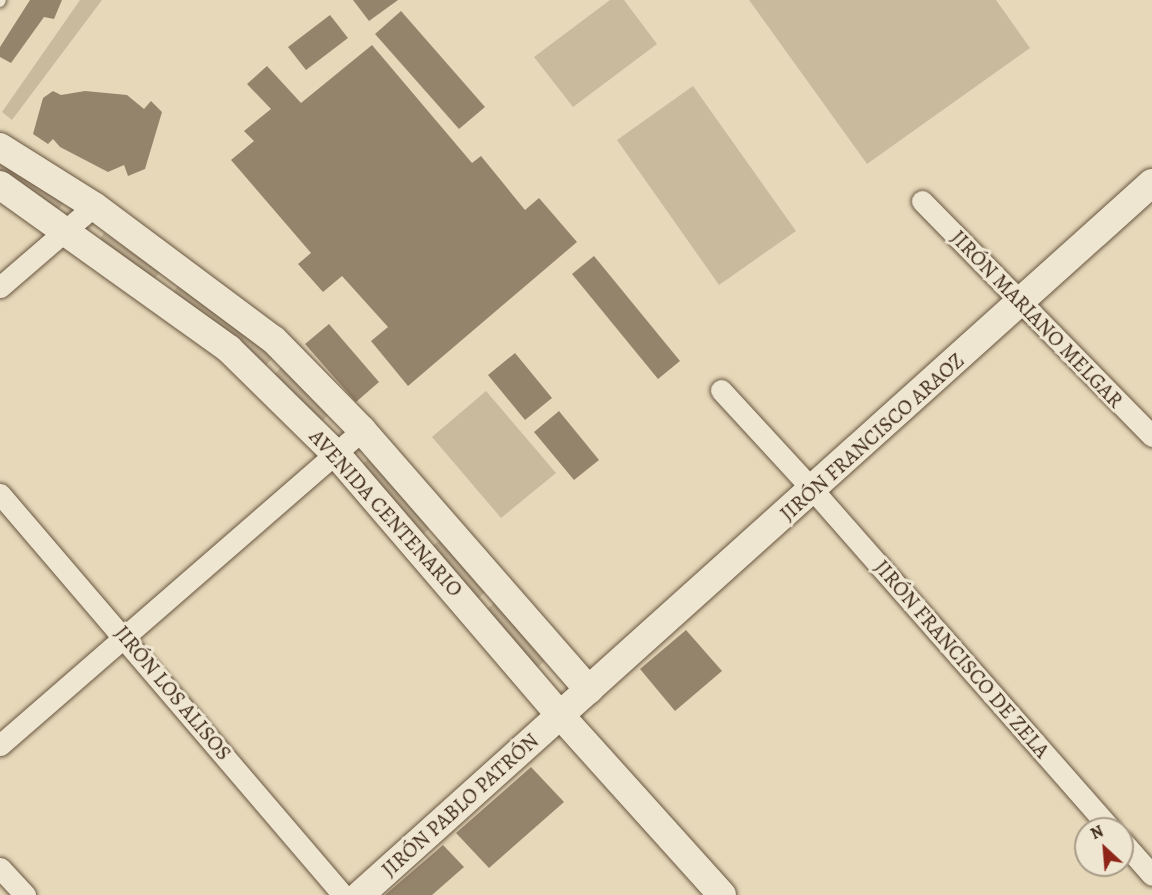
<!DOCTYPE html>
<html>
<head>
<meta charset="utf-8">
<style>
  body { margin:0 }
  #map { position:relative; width:1152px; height:895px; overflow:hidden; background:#e6d8b9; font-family:Alegreya,serif }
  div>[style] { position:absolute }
  .green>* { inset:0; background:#c9ba9e }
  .building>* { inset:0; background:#95846c }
  .roads { filter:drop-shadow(0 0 2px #685640) drop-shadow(0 0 2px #685640) }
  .lane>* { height:10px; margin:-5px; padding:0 5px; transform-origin:5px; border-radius:5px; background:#efe6d2 }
  .street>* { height:21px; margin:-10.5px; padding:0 10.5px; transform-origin:10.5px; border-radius:10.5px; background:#efe6d2 }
  .secondary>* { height:28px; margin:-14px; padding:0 14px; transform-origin:14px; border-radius:14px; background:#efe6d2 }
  span { translate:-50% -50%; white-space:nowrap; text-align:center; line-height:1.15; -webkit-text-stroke:6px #efe6d2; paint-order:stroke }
  .street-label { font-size:21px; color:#3e2a18 }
  .north { position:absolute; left:1074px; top:817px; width:60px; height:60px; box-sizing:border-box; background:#efe6d2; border:2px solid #a89b88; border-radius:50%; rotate:334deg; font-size:16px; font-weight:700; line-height:24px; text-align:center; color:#3e2a18 }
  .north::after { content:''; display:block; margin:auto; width:21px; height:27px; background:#8f2418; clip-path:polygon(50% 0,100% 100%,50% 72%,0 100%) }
</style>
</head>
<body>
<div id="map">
  <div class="green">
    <div style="clip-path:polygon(80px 0,102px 0,12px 120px,2px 112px)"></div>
    <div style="clip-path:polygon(610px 0,624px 0,657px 44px,573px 107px,534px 57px)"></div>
    <div style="clip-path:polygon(749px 0,996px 0,1030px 48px,867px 164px)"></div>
    <div style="clip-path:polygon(693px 86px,796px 231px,719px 285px,617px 140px)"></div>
    <div style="clip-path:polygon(0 158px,64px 202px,57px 212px,0 174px)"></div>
    <div style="clip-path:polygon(104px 233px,160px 272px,153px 281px,98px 242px)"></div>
    <div style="clip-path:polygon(179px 284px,274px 357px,264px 367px,172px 295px)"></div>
    <div style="clip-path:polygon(283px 365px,330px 413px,320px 423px,273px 376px)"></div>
    <div style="clip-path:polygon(486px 391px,556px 473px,501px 518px,432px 437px)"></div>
    <div style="clip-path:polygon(368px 459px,430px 528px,421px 536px,359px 468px)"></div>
    <div style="clip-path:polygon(440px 540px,486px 591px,476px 601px,429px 549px)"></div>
    <div style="clip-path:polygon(495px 602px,547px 659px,536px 669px,484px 612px)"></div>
  </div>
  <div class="building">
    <div style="clip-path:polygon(30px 0,62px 0,54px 19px,44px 17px,11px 63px,0 57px,0 47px)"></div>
    <div style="clip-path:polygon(353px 0,398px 0,369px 21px)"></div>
    <div style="clip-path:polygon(401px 11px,485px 107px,459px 129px,375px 34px)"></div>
    <div style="clip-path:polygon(330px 15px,348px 38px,306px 70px,288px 47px)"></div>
    <div style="clip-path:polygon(372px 45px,472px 163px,481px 156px,525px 210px,539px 198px,577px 242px,408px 386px,371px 341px,388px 327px,342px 276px,323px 292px,298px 264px,311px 253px,231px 160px,254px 141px,244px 131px,271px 109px,247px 84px,267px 66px,301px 103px)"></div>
    <div style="clip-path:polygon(53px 91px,61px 95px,85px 91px,127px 95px,144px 109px,151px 101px,162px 112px,145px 169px,128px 176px,124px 165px,108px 172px,60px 147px,53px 139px,48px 144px,33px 134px,43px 98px)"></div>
    <div style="clip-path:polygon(594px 256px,680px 361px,658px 379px,572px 274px)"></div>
    <div style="clip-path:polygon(329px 324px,379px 382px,356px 402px,305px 344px)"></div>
    <div style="clip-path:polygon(515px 353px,552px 398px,525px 420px,488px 375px)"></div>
    <div style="clip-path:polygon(559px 411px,599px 460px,574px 480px,534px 432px)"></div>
    <div style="clip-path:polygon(686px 630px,722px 671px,675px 711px,640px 669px)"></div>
    <div style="clip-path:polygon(531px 767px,564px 802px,489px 868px,456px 833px)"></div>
    <div style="clip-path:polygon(443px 845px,464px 867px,432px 895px,385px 895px)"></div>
  </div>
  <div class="roads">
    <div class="lane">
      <div style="left:0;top:2px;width:2px;rotate:-63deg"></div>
    </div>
    <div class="street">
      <div style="left:922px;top:201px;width:329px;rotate:45.6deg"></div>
      <div style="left:0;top:287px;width:124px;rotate:-40.8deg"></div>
      <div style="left:721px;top:390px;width:136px;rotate:47.4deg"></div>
      <div style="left:813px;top:490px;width:451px;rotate:48.7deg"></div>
      <div style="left:0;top:494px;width:528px;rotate:49.46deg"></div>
      <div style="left:0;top:745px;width:480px;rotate:-41deg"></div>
      <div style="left:1122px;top:841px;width:45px;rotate:48.6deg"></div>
      <div style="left:0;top:868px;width:37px;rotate:47deg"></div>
    </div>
    <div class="secondary">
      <div style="left:0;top:147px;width:111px;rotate:32.1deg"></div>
      <div style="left:94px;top:206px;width:224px;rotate:36.7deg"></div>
      <div style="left:274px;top:340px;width:126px;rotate:45.6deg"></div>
      <div style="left:362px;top:430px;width:345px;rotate:48.9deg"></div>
      <div style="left:0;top:185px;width:282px;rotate:35.6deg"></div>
      <div style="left:229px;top:349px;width:151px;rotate:44.5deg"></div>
      <div style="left:337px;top:455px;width:343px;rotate:49.4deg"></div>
      <div style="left:560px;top:715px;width:242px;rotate:48deg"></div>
      <div style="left:360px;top:895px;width:1065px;rotate:-41.96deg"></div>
    </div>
  </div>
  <div class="street-label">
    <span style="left:1037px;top:319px;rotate:46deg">JIRÓN MARIANO MELGAR</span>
    <span style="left:872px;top:437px;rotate:-42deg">JIRÓN FRANCISCO ARAOZ</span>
    <span style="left:386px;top:513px;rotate:48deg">AVENIDA CENTENARIO</span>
    <span style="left:962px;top:659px;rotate:49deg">JIRÓN FRANCISCO DE ZELA</span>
    <span style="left:173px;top:693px;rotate:50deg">JIRÓN LOS ALISOS</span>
    <span style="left:460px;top:805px;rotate:-42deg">JIRÓN PABLO PATRÓN</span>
  </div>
  <div class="north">N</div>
</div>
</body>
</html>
